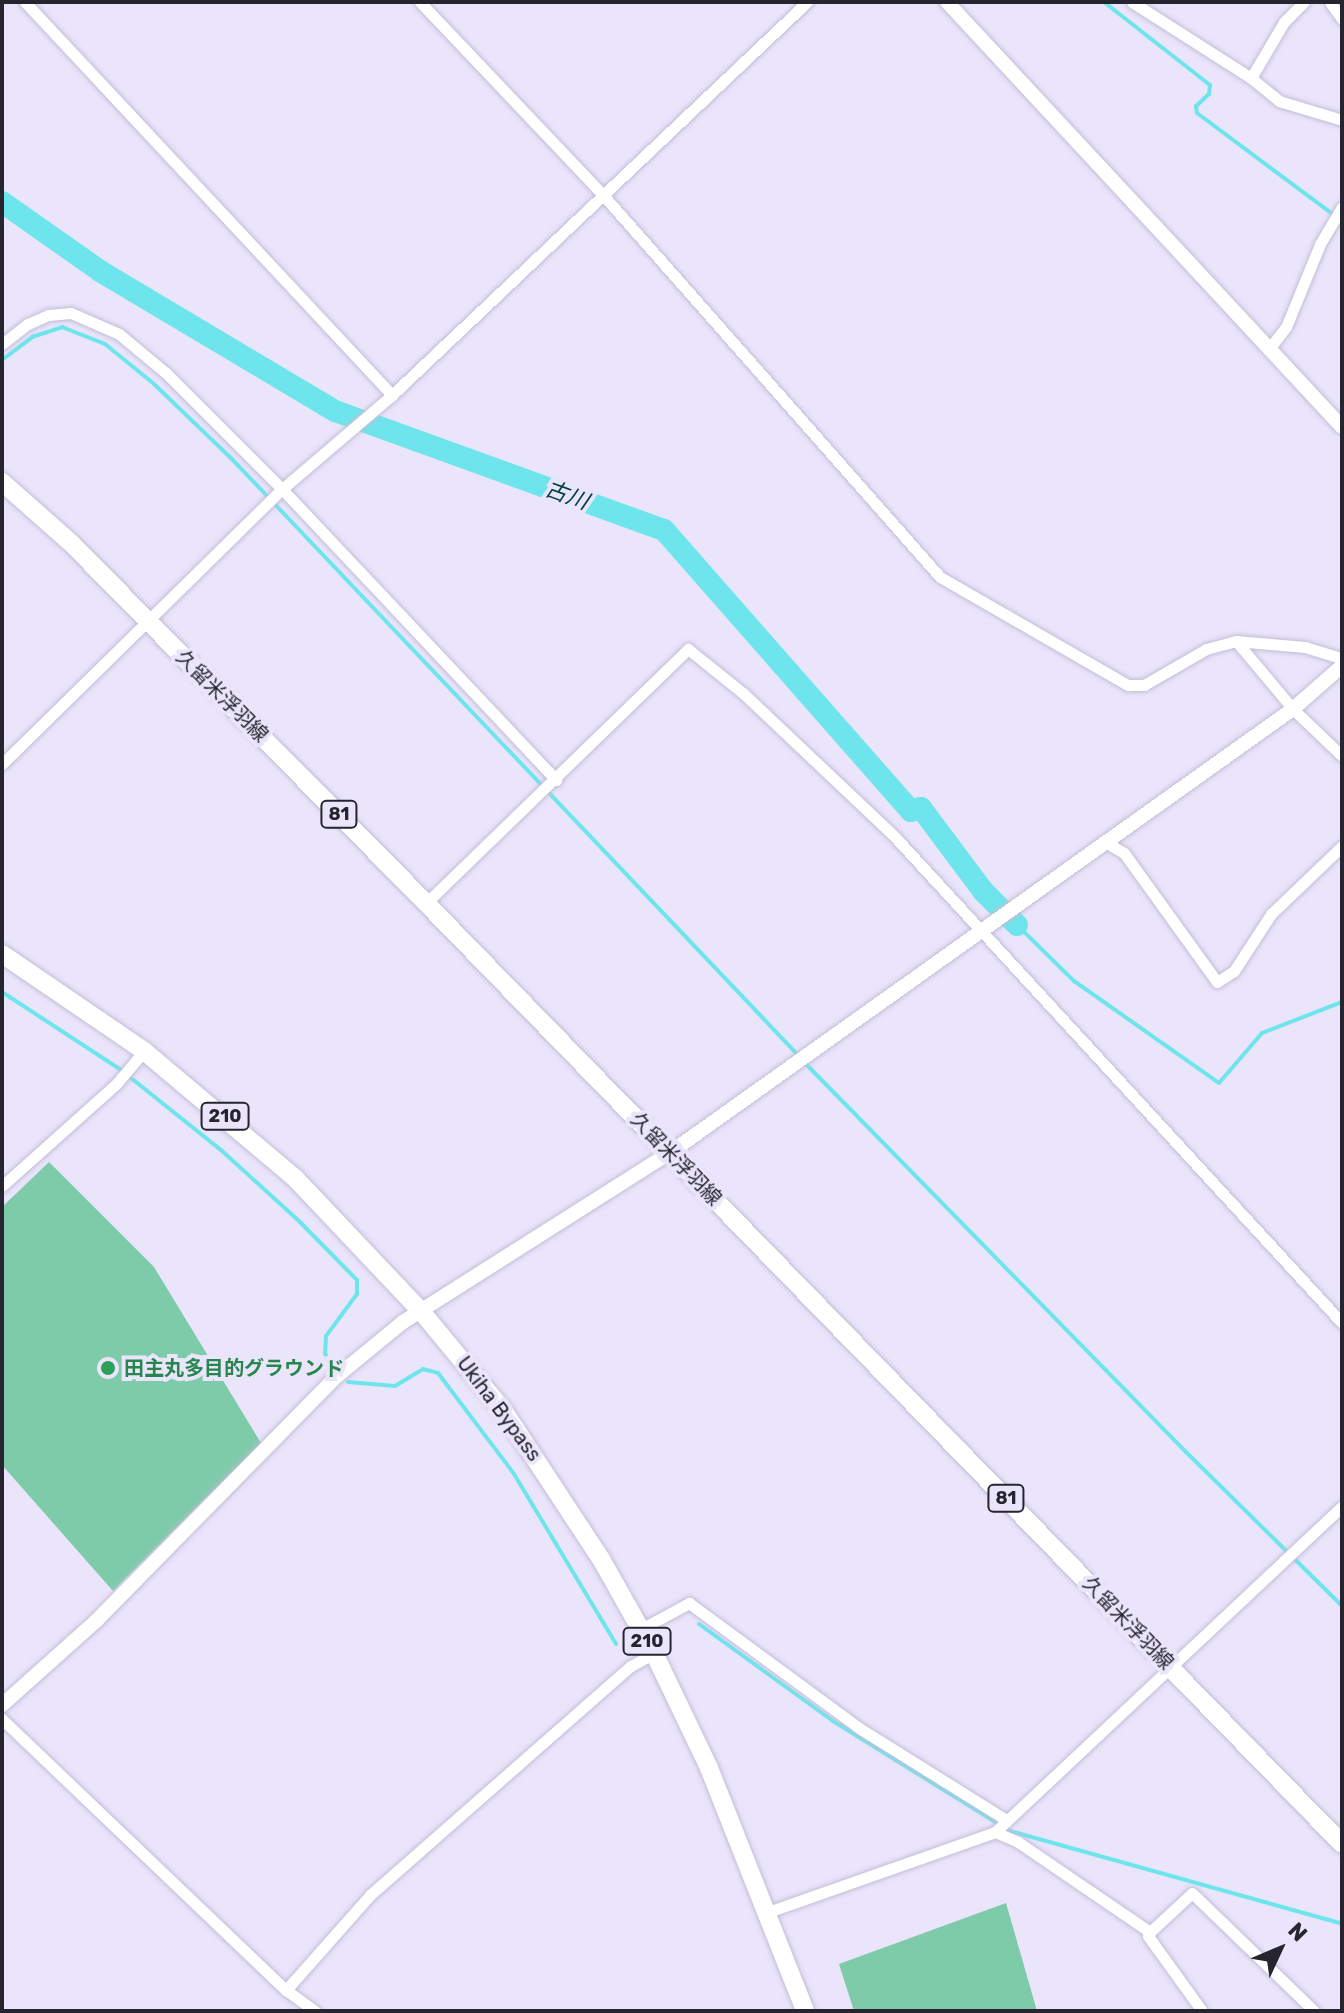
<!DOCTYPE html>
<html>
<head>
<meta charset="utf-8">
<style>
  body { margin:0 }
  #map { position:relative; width:1344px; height:2013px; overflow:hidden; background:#eae5fb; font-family:Rubik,"Noto Sans JP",sans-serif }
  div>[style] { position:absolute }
  .green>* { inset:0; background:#7ecbaa }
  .stream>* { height:4px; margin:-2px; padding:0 2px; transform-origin:2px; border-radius:2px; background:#6ee5ed }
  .river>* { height:22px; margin:-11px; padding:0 11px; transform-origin:11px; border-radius:11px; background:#6ee5ed }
  .roads { filter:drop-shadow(0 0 2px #c3bdd7) drop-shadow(0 0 2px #c3bdd7) }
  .minor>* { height:11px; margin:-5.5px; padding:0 5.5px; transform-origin:5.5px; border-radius:5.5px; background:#fff }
  .tertiary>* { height:14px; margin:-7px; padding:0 7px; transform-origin:7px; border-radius:7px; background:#fff }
  .primary>* { height:18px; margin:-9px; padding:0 9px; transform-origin:9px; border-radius:9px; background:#fff }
  .trunk>* { height:18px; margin:-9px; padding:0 9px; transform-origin:9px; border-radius:9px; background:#fff }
  .dots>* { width:22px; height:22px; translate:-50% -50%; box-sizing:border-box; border:4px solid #eae5fb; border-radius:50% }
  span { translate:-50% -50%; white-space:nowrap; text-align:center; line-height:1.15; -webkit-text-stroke:8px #eae5fb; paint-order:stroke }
  .shield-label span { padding:2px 6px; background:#eae5fb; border:2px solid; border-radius:6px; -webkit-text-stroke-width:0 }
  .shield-label { font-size:18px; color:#26242e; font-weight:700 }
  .street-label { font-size:20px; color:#26242e }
  .leisure-label { font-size:20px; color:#27864d; font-weight:700 }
  .left { translate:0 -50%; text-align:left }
  .water-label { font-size:22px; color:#023e41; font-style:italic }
  .frame { position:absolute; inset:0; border:4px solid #26242e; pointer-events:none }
  .north { position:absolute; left:1240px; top:1909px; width:80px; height:80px; -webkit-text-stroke:6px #eae5fb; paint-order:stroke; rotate:46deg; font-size:22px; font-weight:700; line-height:32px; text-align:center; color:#26242e }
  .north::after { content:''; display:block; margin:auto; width:28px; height:36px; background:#26242e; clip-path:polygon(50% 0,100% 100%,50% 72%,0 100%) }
</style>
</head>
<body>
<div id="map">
  <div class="green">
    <div style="clip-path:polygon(49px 1162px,154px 1267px,261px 1443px,113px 1591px,2px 1465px,2px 1207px)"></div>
    <div style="clip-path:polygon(1006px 1903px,1037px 2011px,854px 2011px,839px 1964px)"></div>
  </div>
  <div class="stream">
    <div style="left:1104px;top:2px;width:135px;rotate:38.1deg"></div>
    <div style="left:1210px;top:85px;width:9px;rotate:96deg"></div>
    <div style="left:1209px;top:94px;width:18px;rotate:137deg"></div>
    <div style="left:1196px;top:106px;width:7px;rotate:82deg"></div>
    <div style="left:1197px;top:113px;width:181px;rotate:36.7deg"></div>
    <div style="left:2px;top:360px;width:38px;rotate:-37deg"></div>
    <div style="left:32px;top:337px;width:32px;rotate:-18deg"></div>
    <div style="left:62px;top:327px;width:46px;rotate:21.6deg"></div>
    <div style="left:105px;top:344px;width:63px;rotate:39.2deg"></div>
    <div style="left:154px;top:384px;width:107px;rotate:43.9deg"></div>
    <div style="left:231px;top:458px;width:823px;rotate:46.48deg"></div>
    <div style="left:1017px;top:925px;width:80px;rotate:44.5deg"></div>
    <div style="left:1074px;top:981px;width:177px;rotate:35.1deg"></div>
    <div style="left:1219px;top:1083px;width:66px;rotate:-49.3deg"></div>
    <div style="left:1262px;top:1033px;width:86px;rotate:-21.2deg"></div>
    <div style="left:2px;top:992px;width:142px;rotate:33.2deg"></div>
    <div style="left:804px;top:1062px;width:546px;rotate:45.59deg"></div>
    <div style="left:1186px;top:1452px;width:219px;rotate:44.6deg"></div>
    <div style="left:131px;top:1078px;width:115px;rotate:38.7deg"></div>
    <div style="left:221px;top:1150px;width:107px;rotate:42.3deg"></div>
    <div style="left:300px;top:1222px;width:81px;rotate:45.5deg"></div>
    <div style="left:357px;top:1280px;width:14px;rotate:90deg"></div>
    <div style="left:357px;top:1294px;width:52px;rotate:126.4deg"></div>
    <div style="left:326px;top:1336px;width:17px;rotate:93deg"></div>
    <div style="left:325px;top:1353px;width:14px;rotate:69deg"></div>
    <div style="left:348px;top:1382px;width:47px;rotate:4.9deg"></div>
    <div style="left:395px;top:1386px;width:33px;rotate:-31deg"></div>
    <div style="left:423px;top:1369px;width:16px;rotate:15deg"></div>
    <div style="left:438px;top:1373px;width:126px;rotate:53deg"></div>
    <div style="left:514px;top:1474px;width:198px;rotate:59deg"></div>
    <div style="left:699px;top:1624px;width:165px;rotate:35.9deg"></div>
    <div style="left:833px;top:1721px;width:208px;rotate:31.9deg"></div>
    <div style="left:1010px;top:1831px;width:345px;rotate:15.6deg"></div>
  </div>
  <div class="river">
    <div style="left:2px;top:202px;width:120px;rotate:35.1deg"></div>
    <div style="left:100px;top:271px;width:274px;rotate:30.8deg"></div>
    <div style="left:335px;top:411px;width:350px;rotate:19.9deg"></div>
    <div style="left:664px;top:530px;width:374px;rotate:48.7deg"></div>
    <div style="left:911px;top:811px;width:10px;rotate:-17deg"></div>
    <div style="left:921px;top:808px;width:104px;rotate:53.2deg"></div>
    <div style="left:983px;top:891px;width:48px;rotate:45deg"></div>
  </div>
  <div class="roads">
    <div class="minor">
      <div style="left:25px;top:2px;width:538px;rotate:46.96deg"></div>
      <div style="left:420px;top:2px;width:266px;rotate:46.5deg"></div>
      <div style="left:603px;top:195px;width:509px;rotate:48.58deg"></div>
      <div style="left:940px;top:577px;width:217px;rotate:29.9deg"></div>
      <div style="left:1128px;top:685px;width:16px"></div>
      <div style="left:1144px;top:685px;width:72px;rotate:-30.1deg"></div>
      <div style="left:1206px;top:649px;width:31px;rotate:-15deg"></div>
      <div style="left:1236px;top:641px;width:69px;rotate:5deg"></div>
      <div style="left:1305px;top:647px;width:39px;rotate:17deg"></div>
      <div style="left:1132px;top:2px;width:141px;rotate:32.6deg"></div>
      <div style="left:1251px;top:78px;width:36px;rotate:39deg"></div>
      <div style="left:1279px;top:101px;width:66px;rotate:16.8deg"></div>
      <div style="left:1330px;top:2px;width:21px;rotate:55deg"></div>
      <div style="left:1251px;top:78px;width:65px;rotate:-59.5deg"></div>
      <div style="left:1284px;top:22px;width:28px;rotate:-45deg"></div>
      <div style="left:2px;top:344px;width:33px;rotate:-38deg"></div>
      <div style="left:28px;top:324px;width:22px;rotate:-24deg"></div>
      <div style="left:48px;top:315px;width:23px;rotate:-5deg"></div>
      <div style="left:71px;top:313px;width:52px;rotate:23.6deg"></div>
      <div style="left:119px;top:334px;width:61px;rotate:39.7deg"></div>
      <div style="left:166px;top:373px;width:164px;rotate:45deg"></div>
      <div style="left:282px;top:489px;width:400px;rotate:46.7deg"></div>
      <div style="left:1268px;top:350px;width:29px;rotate:-52deg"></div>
      <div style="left:1286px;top:327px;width:90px;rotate:-67.7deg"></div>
      <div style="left:1320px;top:244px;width:43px;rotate:-59.3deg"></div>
      <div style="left:1236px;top:641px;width:89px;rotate:50deg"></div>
      <div style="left:1293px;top:709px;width:68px;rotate:43.8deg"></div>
      <div style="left:2px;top:764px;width:392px;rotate:-44.5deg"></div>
      <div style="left:282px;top:489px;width:145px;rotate:-40.5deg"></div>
      <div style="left:392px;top:395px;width:572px;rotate:-43.44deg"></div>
      <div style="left:1105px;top:842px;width:22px;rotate:30deg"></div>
      <div style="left:1124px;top:853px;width:159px;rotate:54.2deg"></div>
      <div style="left:1217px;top:982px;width:20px;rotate:-33deg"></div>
      <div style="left:1234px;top:971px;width:68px;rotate:-57deg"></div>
      <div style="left:1271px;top:914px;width:98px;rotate:-43.8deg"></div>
      <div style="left:426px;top:903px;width:365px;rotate:-44.1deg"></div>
      <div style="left:688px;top:649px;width:72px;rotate:38.8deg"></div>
      <div style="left:744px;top:694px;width:208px;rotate:43.4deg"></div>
      <div style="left:895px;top:837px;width:660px;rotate:47.39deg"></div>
      <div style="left:2px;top:1186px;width:154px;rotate:-41.8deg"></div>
      <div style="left:117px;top:1083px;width:42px;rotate:-49.8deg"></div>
      <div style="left:641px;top:1629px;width:55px;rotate:-28.4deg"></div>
      <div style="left:689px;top:1603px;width:211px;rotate:36.3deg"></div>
      <div style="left:859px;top:1728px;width:173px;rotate:32deg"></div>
      <div style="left:2px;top:1719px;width:393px;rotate:43.7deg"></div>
      <div style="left:286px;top:1990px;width:36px;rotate:36deg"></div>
      <div style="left:995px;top:1832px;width:25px;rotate:23deg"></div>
      <div style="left:1018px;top:1842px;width:160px;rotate:34.3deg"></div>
      <div style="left:1150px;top:1932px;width:4px;rotate:117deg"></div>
      <div style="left:1148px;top:1936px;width:92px;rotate:54.2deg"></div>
      <div style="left:768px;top:1912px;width:241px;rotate:-19.4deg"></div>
      <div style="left:995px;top:1832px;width:476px;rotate:-43.2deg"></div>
      <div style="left:1150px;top:1932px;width:57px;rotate:-42.9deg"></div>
      <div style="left:1192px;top:1893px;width:170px;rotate:44deg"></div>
      <div style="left:286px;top:1990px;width:127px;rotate:-48.5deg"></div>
      <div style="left:370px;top:1895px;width:347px;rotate:-41.3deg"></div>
      <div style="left:631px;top:1666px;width:26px;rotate:-29deg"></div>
    </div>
    <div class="tertiary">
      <div style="left:947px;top:2px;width:580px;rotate:47.1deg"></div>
      <div style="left:2px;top:1705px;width:127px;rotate:-41.8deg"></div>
      <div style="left:97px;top:1620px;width:341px;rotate:-45.5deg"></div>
      <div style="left:336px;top:1377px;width:87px;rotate:-39.4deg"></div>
      <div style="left:403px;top:1322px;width:317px;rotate:-32.4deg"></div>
      <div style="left:671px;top:1152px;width:764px;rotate:-35.46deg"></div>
      <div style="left:1293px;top:709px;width:65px;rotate:-41.3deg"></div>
    </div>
    <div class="primary">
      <div style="left:2px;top:482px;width:94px;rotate:41.5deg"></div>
      <div style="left:72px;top:544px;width:504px;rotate:45.4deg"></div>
      <div style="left:426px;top:903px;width:1313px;rotate:45.77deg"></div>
    </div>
    <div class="trunk">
      <div style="left:2px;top:954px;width:172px;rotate:34.3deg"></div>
      <div style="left:144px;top:1051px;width:197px;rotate:40.1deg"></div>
      <div style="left:295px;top:1178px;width:182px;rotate:46.6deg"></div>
      <div style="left:420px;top:1310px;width:130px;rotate:50.3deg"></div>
      <div style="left:503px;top:1410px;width:178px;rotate:56.7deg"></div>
      <div style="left:601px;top:1559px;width:108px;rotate:60.6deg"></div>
      <div style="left:654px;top:1653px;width:127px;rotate:64.4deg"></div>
      <div style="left:709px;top:1768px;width:261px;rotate:68.4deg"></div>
    </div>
  </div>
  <div class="dots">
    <div style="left:108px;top:1368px;background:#2e9e5b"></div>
  </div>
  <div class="shield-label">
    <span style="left:339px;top:814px">81</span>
    <span style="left:225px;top:1116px">210</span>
    <span style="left:1006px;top:1498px">81</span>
    <span style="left:647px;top:1641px">210</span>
  </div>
  <div class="street-label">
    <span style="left:222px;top:696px;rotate:45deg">久留米浮羽線</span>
    <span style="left:676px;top:1159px;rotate:46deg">久留米浮羽線</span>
    <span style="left:499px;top:1409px;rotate:53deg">Ukiha Bypass</span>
    <span style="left:1128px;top:1623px;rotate:46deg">久留米浮羽線</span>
  </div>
  <div class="leisure-label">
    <span class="left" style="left:124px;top:1368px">田主丸多目的グラウンド</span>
  </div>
  <div class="water-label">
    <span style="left:567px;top:495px;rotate:20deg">古川</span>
  </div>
  <div class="frame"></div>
  <div class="north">N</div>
</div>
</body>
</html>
